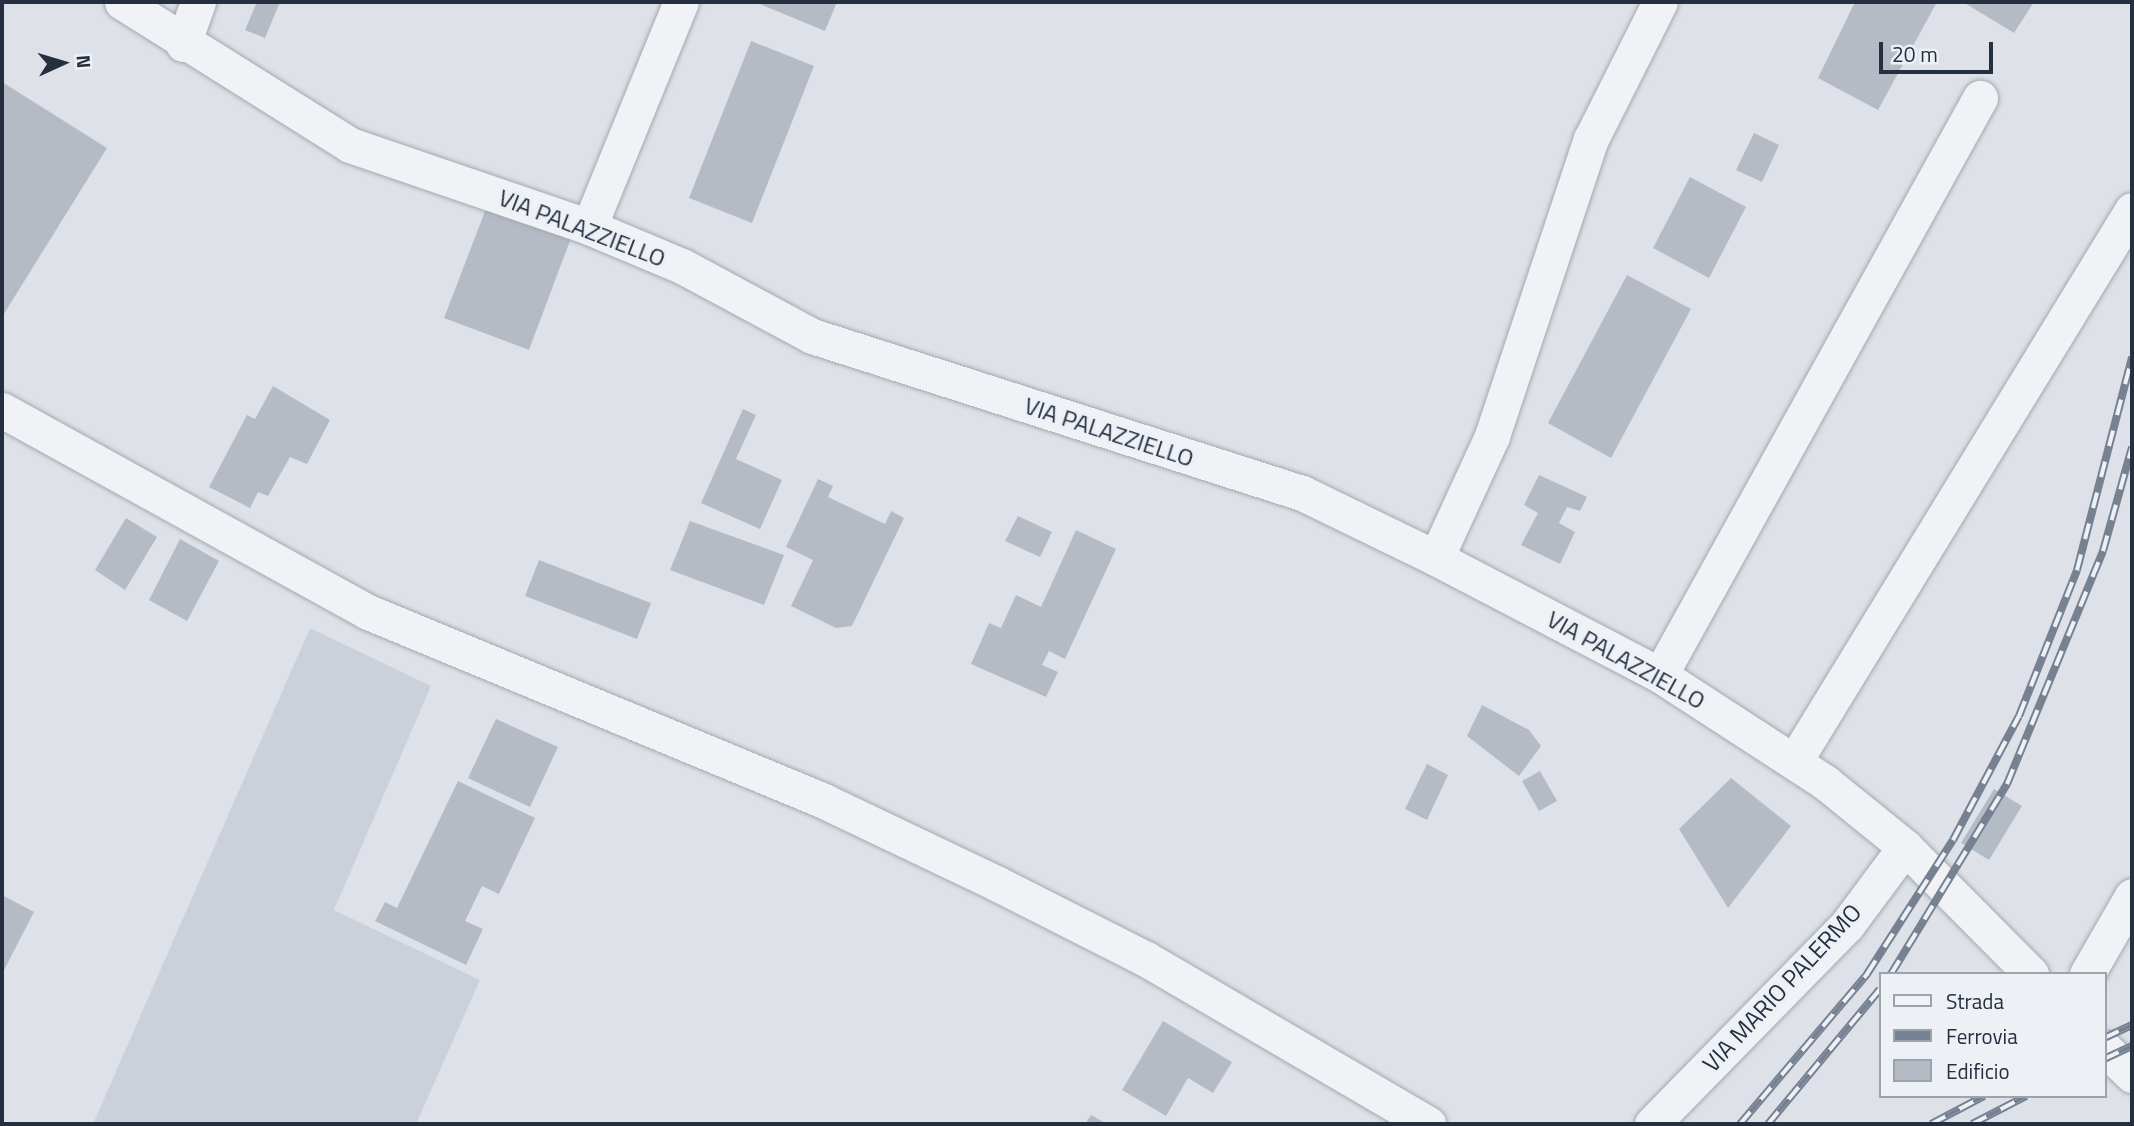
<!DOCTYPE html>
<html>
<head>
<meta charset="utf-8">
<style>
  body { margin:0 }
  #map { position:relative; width:2134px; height:1126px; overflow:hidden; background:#dee2e8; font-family:"Titillium Web",sans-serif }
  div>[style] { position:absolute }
  .built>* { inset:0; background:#cbd1da }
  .building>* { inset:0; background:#b5bbc5 }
  .roads { filter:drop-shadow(0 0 2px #a3a9b2) drop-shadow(0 0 2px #a3a9b2) }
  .street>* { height:35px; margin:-17.5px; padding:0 17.5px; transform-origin:17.5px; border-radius:17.5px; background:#f0f2f6 }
  .rail>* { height:8px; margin-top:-4px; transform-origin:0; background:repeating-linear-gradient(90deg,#edf1f6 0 16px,#768192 0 32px); box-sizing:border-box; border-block:2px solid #768192 }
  span { translate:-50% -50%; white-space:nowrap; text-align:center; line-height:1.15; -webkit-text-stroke:7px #edf1f6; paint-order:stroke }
  .street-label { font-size:24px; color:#262f40 }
  .frame { position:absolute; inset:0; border:4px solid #262f40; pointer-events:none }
  .legend { position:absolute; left:1879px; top:972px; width:228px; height:126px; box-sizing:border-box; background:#edf1f6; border:2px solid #9da3ad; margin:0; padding:9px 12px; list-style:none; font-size:21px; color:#262f40 }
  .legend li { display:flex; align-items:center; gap:14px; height:35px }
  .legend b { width:35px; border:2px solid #9da3ad }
  .north { position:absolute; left:28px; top:28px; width:70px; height:70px; -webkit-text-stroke:5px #edf1f6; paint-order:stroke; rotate:86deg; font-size:19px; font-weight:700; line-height:28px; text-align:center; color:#262f40 }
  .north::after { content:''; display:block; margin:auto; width:24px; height:32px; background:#262f40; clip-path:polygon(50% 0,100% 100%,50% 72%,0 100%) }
  .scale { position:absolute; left:1879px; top:42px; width:114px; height:32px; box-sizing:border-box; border:4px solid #262f40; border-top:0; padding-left:9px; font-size:21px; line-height:24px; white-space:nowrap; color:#262f40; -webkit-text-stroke:5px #edf1f6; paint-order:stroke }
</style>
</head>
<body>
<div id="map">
  <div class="built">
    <div style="clip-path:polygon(310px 628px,431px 686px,334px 910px,480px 980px,416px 1124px,93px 1124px)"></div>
  </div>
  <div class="building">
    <div style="clip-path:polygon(257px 2px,280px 2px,265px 38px,245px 30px)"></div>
    <div style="clip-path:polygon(755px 2px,837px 2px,825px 31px)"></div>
    <div style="clip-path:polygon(1855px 2px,1937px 2px,1878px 110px,1818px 78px)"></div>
    <div style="clip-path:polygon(1963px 2px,2034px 2px,2014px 33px)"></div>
    <div style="clip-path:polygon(751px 41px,814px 66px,752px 223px,689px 198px)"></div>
    <div style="clip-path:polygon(2px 82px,107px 148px,2px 317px)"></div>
    <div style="clip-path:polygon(1754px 133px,1779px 145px,1762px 182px,1736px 170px)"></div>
    <div style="clip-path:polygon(1690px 177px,1746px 207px,1709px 278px,1653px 248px)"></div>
    <div style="clip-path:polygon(487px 206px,571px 238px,529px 350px,444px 318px)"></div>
    <div style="clip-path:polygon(1627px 275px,1691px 309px,1611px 458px,1548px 423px)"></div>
    <div style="clip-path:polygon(273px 386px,330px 420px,307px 464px,290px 457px,268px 496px,258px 492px,250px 508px,209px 487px,247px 415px,255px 419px)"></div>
    <div style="clip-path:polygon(743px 409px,756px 415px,736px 459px,782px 480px,760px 529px,701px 503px)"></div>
    <div style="clip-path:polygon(1539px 475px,1587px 497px,1580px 511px,1567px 507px,1559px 523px,1575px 532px,1560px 564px,1521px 545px,1538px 513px,1524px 505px)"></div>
    <div style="clip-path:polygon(818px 479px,833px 486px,828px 497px,885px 524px,891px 511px,904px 518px,852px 626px,836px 628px,791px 606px,813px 560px,786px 547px)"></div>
    <div style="clip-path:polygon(1018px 516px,1052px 532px,1040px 557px,1005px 541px)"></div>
    <div style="clip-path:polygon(126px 518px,157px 537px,125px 590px,95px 570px)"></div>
    <div style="clip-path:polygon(690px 521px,784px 555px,764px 605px,670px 570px)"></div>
    <div style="clip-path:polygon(1076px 530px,1116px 549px,1065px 659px,1049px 651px,1042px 665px,1058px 672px,1046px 697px,971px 664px,989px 623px,1001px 628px,1016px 595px,1041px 607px)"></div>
    <div style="clip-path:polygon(180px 539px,219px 561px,187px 621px,149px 600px)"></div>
    <div style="clip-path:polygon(539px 560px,651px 603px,637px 639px,525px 596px)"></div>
    <div style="clip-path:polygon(1482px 705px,1529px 730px,1541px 746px,1519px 776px,1467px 736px)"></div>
    <div style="clip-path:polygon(496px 719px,558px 747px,530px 807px,468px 778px)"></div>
    <div style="clip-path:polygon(1427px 764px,1448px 775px,1427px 820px,1405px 809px)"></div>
    <div style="clip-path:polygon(1540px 771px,1557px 801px,1539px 811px,1522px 781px)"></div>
    <div style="clip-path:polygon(1731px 778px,1791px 826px,1728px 908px,1679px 829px)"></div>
    <div style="clip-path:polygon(458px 781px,535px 818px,499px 894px,482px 886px,465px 921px,483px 929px,466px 965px,375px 921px,385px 902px,397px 908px)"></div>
    <div style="clip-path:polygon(1994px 789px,2022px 806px,1989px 860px,1961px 843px)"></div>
    <div style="clip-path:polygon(2px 895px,34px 912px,2px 974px)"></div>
    <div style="clip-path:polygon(1163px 1021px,1232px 1062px,1213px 1093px,1188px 1078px,1166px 1116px,1122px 1090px)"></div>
    <div style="clip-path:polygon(1091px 1115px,1107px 1124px,1085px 1124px)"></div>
  </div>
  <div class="roads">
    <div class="street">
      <div style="left:122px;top:2px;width:269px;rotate:32.1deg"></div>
      <div style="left:350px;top:145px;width:253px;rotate:18.9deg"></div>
      <div style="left:589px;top:227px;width:101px;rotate:22.8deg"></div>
      <div style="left:682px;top:266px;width:148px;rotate:28.3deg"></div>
      <div style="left:812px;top:336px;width:515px;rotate:17.77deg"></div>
      <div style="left:1302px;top:493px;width:149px;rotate:25.9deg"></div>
      <div style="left:1436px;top:558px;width:253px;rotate:27.6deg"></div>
      <div style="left:1660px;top:675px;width:198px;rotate:33deg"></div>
      <div style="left:1826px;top:783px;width:102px;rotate:39deg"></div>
      <div style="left:1905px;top:847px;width:179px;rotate:45.2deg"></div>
      <div style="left:183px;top:44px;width:45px;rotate:-70.3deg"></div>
      <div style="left:589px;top:227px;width:243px;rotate:-67.8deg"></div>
      <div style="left:2px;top:410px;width:418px;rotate:28.9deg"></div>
      <div style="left:368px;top:612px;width:494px;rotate:22.5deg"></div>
      <div style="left:824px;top:801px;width:191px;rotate:25.5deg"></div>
      <div style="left:996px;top:883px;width:168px;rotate:26.9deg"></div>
      <div style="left:1146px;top:959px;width:327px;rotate:30.3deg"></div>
      <div style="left:1436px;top:558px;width:134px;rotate:-65.3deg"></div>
      <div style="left:1492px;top:436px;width:313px;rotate:-71.6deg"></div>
      <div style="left:1591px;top:139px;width:153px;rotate:-63.3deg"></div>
      <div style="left:1660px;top:675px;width:660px;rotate:-60.99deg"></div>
      <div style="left:1794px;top:762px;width:647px;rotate:-58.52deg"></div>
      <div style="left:2087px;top:974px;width:90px;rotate:-60deg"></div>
      <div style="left:2104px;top:1048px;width:39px;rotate:44deg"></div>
      <div style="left:1652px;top:1124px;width:279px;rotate:-45.6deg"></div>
      <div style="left:1847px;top:925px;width:97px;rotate:-53.4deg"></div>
    </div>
  </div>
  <div class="rail">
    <div style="left:1891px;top:974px;width:223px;rotate:-58.6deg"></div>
    <div style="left:2007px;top:784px;width:252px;rotate:-67.6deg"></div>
    <div style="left:2103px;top:551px;width:108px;rotate:-74.4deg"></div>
    <div style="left:2104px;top:1038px;width:31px;rotate:-25deg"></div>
    <div style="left:2104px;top:1059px;width:31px;rotate:-25deg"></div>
    <div style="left:1740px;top:1124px;width:197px;rotate:-49.7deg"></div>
    <div style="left:1867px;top:974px;width:159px;rotate:-57.3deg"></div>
    <div style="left:1953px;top:840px;width:140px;rotate:-62deg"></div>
    <div style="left:2019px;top:716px;width:157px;rotate:-68.3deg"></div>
    <div style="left:2077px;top:570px;width:220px;rotate:-75.5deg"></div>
    <div style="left:1768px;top:1124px;width:175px;rotate:-50.3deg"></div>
    <div style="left:1931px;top:1124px;width:60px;rotate:-27.8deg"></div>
    <div style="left:1972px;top:1124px;width:61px;rotate:-27.4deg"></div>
  </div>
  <div class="street-label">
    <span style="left:582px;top:228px;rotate:21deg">VIA PALAZZIELLO</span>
    <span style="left:1109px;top:432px;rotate:18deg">VIA PALAZZIELLO</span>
    <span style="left:1626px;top:660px;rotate:29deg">VIA PALAZZIELLO</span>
    <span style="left:1782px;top:988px;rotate:-47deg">VIA MARIO PALERMO</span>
  </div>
  <div class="frame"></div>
  <ul class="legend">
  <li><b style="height:9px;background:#f0f2f6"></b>Strada</li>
  <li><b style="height:9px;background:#768192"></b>Ferrovia</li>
  <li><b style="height:19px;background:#b5bbc5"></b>Edificio</li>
  </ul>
  <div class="north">N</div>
  <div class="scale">20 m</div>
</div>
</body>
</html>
